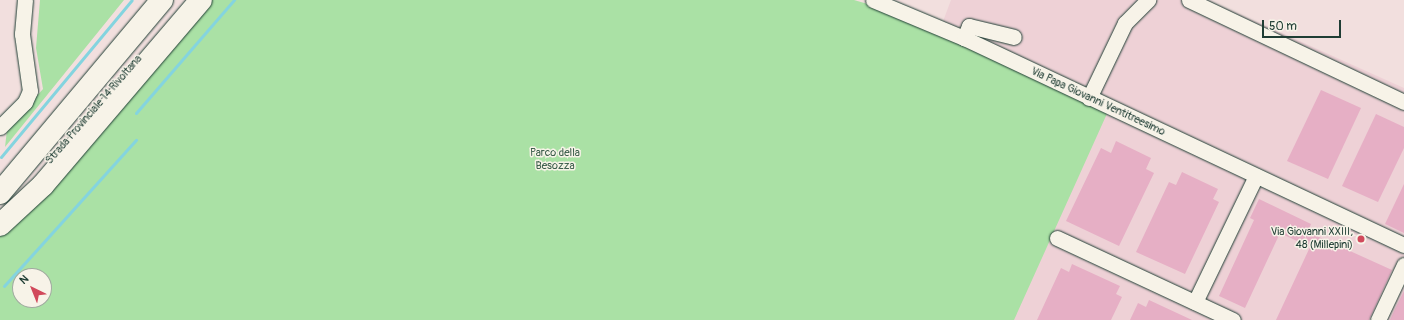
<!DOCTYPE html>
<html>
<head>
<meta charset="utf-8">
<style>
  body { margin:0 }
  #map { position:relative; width:1404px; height:320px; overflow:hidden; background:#f2dfde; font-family:Pangolin,sans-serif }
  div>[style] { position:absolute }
  .built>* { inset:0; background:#eed1d6 }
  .green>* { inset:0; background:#aae1a5 }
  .stream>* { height:3px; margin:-1.5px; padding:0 1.5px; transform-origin:1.5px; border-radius:1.5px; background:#84d4df }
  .building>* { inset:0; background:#e6afc5 }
  .roads { filter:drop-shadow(0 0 1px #1f3d34) drop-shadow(0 0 1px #1f3d34) }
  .minor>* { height:15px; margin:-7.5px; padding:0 7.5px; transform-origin:7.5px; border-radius:7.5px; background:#f7f3e8 }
  .highway>* { height:22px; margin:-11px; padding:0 11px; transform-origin:11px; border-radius:11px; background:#f7f3e8 }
  .dots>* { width:11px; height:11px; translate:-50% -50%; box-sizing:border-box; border:2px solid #f7f3e8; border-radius:50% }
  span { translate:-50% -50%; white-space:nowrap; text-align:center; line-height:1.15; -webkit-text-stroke:3px #f7f3e8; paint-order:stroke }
  .street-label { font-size:11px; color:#1f3d34 }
  .park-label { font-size:11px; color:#3b5e4b }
  .poi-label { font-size:11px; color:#1f3d34 }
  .right { translate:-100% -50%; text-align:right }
  .north { position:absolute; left:12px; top:268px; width:40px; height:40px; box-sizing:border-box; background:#f7f3e8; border:1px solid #a1aaa0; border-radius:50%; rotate:317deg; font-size:11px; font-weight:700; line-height:16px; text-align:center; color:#1f3d34 }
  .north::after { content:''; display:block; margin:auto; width:14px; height:18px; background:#d1495b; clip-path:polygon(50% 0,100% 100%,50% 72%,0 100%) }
  .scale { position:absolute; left:1262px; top:20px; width:79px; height:18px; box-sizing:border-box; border:2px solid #1f3d34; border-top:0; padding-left:5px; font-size:12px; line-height:14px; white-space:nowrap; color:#1f3d34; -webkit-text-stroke:3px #f7f3e8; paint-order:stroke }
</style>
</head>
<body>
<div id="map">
  <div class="built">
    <div style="clip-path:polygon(951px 0,1208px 0,1404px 88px,1404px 320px,1012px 320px,939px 32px)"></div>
  </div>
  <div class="green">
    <div style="clip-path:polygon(40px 0,124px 0,5px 147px,7px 130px,43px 89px,36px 48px)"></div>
    <div style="clip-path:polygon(evenodd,187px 0,854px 0,912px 17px,1110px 107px,1014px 320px,0 320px,0 220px,187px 0,20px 276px,44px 276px,44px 300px,20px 300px,20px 276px)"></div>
  </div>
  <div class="stream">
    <div style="left:136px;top:113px;width:150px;rotate:-49.1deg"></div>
    <div style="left:1px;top:157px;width:204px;rotate:-50.2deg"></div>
    <div style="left:4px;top:286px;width:197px;rotate:-47.9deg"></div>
  </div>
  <div class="building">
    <div style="clip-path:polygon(1321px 90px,1361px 108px,1328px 179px,1287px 161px)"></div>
    <div style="clip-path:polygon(1376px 114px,1404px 127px,1404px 148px,1378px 202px,1342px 186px)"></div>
    <div style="clip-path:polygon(1116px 141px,1151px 158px,1146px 169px,1154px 173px,1119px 246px,1066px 221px,1101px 148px,1111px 153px)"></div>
    <div style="clip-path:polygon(1182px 172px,1218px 189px,1213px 199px,1219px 202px,1185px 274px,1136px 252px,1169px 182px,1176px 185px)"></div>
    <div style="clip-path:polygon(1404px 184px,1404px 233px,1385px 224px)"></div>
    <div style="clip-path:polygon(1259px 199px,1311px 224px,1308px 232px,1392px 270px,1369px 320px,1276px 320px,1310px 247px,1280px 233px,1245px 308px,1219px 296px,1254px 220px,1250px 218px)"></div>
    <div style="clip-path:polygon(1072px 264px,1120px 286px,1116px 294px,1122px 297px,1111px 320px,1037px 320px,1061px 268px,1069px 272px)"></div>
    <div style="clip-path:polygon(1404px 291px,1404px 320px,1390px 320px,1395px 309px)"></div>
    <div style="clip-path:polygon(1149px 300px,1192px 320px,1130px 320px,1138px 303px,1146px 307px)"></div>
  </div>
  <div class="roads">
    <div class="minor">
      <div style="left:873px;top:0;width:99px;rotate:22.7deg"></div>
      <div style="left:964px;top:38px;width:486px;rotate:25.2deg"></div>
      <div style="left:1189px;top:0;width:238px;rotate:25.4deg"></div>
      <div style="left:964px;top:38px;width:13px;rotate:-67deg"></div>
      <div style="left:969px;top:26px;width:46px;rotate:13.7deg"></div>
      <div style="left:1089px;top:98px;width:83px;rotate:-64.4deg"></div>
      <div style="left:1125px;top:23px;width:33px;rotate:-45deg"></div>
      <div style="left:0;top:127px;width:35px;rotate:-45deg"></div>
      <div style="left:25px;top:102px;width:12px;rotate:-66deg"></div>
      <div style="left:30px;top:91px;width:58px;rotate:-98deg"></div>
      <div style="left:22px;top:34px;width:34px;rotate:-85deg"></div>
      <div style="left:1057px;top:238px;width:194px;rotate:25deg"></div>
      <div style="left:1195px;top:302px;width:140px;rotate:-64.2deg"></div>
      <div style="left:1378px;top:320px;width:61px;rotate:-64.7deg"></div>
    </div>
    <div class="highway">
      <div style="left:0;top:193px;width:252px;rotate:-50deg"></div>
      <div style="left:0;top:225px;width:59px;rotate:-42.9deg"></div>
      <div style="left:43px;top:185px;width:243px;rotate:-49.5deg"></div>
    </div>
  </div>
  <div class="dots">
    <div style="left:1361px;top:239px;background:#d1495b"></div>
  </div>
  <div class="street-label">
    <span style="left:1098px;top:102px;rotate:25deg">Via Papa Giovanni Ventitreesimo</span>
    <span style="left:94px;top:110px;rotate:-49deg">Strada Provinciale 14 Rivoltana</span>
  </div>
  <div class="park-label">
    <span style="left:555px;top:160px">Parco della<br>Besozza</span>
  </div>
  <div class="poi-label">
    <span class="right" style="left:1353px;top:239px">Via Giovanni XXIII,<br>48 (Millepini)</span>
  </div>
  <div class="north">N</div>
  <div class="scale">50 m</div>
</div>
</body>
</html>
